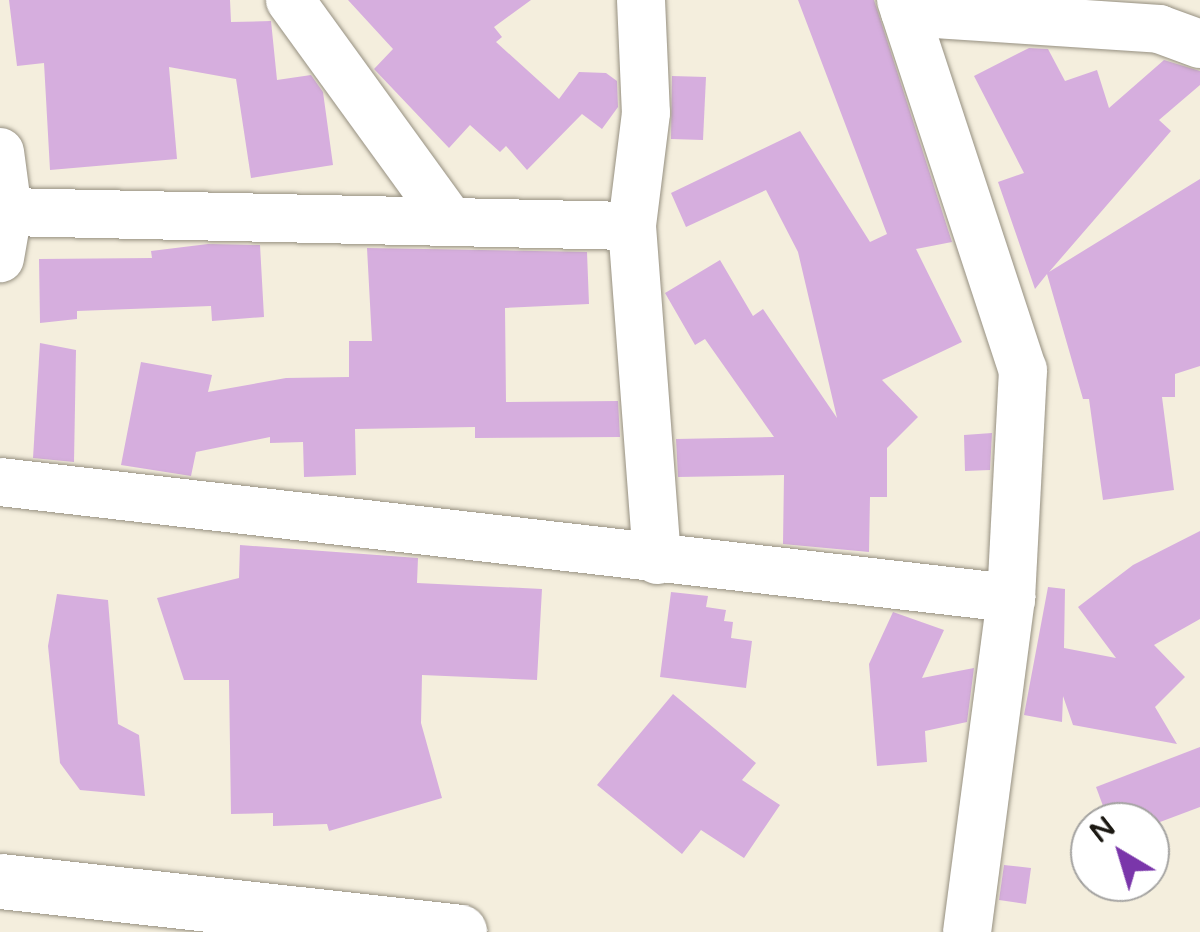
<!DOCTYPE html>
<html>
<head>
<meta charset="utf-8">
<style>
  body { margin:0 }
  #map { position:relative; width:1200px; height:932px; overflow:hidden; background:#f4eedd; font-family:"Varela Round",sans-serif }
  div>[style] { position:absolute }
  .building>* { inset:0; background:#d6aede }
  .roads { filter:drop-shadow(0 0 2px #969081) drop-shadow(0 0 2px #969081) }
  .minor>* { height:48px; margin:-24px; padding:0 24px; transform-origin:24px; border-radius:24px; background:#fff }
  .major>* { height:55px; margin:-27.5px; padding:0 27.5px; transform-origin:27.5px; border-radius:27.5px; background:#fff }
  span { translate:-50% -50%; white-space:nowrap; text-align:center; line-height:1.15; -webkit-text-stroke:10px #fff; paint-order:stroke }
  .north { position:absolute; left:1070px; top:802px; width:100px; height:100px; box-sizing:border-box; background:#fff; border:2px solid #a4a3a1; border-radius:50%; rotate:322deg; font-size:28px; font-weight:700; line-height:40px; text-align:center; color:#1c1913 }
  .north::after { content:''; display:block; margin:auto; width:35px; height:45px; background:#7a36aa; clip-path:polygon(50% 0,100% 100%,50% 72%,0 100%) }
</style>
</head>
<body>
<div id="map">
  <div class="building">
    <div style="clip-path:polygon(9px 0,230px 0,231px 22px,271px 21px,277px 80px,311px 75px,323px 92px,333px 165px,251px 178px,236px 79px,169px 67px,177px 159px,50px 170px,44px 63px,17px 66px)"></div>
    <div style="clip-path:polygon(348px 0,531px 0,494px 27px,502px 37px,496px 42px,559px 99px,579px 72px,606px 73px,617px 81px,618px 107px,602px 129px,582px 114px,527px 170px,506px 146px,500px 152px,470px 125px,449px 148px,374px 69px,393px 49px)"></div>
    <div style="clip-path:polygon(798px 0,874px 0,952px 242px,916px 249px,962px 342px,882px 380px,918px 417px,887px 448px,887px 497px,870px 497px,869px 552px,783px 544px,784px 475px,678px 477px,676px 439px,774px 437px,705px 339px,695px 345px,665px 293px,720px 260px,753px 316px,763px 309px,837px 418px,798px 252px,766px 190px,686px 227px,671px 193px,800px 131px,870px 242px,887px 234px)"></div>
    <div style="clip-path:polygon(1029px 48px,1048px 49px,1065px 81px,1097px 70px,1109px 108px,1164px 60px,1200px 71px,1200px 85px,1159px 120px,1171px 131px,1049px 272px,1200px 179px,1200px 366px,1175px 374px,1175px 397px,1162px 397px,1174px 490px,1103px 500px,1089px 399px,1083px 399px,1047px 274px,1035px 289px,998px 182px,1024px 173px,974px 76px)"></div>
    <div style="clip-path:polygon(672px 76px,706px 77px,703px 140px,671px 139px)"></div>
    <div style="clip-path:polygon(208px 244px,260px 245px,264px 317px,212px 321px,211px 306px,77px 311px,77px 319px,40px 323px,39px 259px,152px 258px,151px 251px)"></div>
    <div style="clip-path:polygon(367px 248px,587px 252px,589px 304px,505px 308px,506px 402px,618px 401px,620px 437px,475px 438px,475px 427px,355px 429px,356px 475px,304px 477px,303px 442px,270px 443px,270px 437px,196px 452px,191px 476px,121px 465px,141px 362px,212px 375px,208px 392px,286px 378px,349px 377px,349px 341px,372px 341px)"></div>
    <div style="clip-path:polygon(40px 343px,76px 350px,74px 462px,33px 458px)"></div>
    <div style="clip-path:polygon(992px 433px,990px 470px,965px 471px,964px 435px)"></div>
    <div style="clip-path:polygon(1200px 531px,1200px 619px,1154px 645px,1185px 677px,1155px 707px,1177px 744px,1073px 725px,1063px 696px,1062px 722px,1024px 715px,1048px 587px,1065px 589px,1064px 648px,1116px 658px,1078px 607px,1133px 565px)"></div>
    <div style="clip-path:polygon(240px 545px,418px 558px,417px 583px,542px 589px,537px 680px,422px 675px,421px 723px,442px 798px,329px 831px,327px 824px,273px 826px,273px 813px,231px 814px,229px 680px,184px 680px,157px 598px,239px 578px)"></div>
    <div style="clip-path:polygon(671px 592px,708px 596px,706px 607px,726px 610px,724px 621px,733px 622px,731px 638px,752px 641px,746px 688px,660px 677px)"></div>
    <div style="clip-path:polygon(57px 594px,108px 600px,118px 724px,139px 735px,145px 796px,80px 790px,60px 763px,48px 646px)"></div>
    <div style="clip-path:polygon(893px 612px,944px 630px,922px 678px,974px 668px,967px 722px,925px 731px,927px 762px,877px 766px,869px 664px)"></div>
    <div style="clip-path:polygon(673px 694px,756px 763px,742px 780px,780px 805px,744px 858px,701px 830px,682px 854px,597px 785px)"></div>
    <div style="clip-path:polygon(1200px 747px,1200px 807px,1160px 822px,1109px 822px,1096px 787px)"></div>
    <div style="clip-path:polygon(1004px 865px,1031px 868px,1026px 904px,999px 900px)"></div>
  </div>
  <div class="roads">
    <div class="minor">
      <div style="left:290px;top:0;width:273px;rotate:54.1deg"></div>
      <div style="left:641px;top:0;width:113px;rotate:87.5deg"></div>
      <div style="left:646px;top:113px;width:114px;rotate:97.1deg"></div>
      <div style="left:632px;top:226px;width:335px;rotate:85.7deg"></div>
      <div style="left:901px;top:0;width:390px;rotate:71.8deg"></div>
      <div style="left:1023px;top:370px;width:228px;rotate:93deg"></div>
      <div style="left:1011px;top:598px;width:337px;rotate:97.5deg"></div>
      <div style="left:905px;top:12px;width:255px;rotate:3.8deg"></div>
      <div style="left:1159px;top:29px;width:44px;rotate:20.1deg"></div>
      <div style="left:0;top:152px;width:61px;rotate:82.4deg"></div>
      <div style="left:8px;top:212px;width:47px;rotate:99.9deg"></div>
      <div style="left:8px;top:212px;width:624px;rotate:1.29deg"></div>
      <div style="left:0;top:482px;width:1018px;rotate:6.55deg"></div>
    </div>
    <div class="major">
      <div style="left:0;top:881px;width:462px;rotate:6.3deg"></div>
    </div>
  </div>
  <div class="north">N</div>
</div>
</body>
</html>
